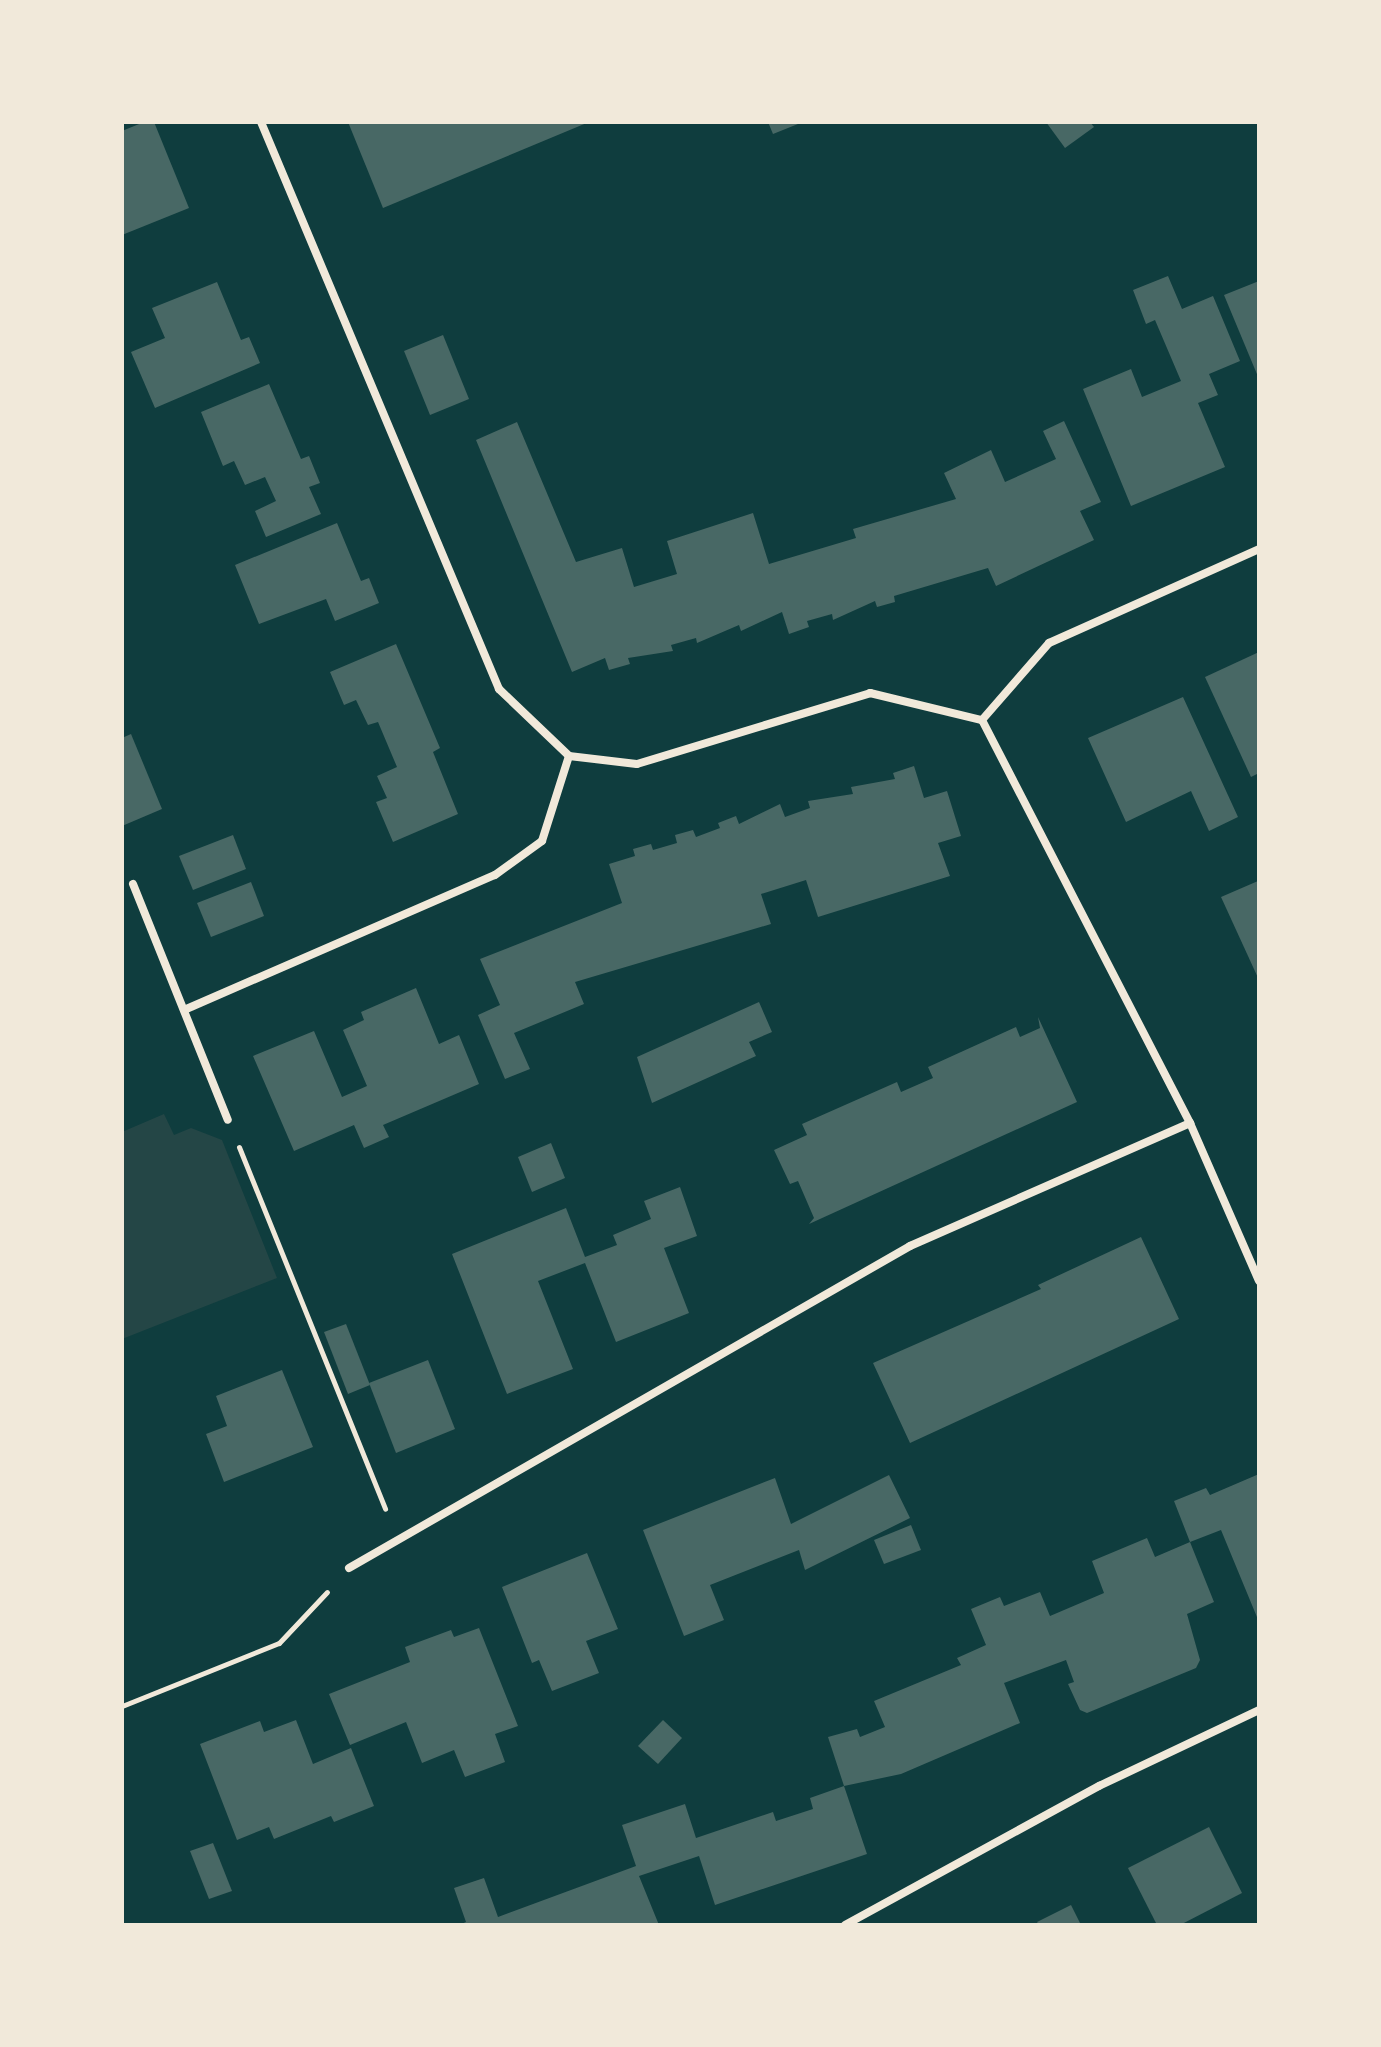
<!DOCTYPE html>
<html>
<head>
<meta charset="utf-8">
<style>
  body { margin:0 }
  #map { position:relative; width:1381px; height:2047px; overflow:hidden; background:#0f3d3e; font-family:Inter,sans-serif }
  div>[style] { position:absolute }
  .green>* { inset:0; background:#244646 }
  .building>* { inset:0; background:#486865 }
  .path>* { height:5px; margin:-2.5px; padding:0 2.5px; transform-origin:2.5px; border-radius:2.5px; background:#f1e9da }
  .minor>* { height:8px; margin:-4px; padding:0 4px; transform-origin:4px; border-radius:4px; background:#f1e9da }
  span { translate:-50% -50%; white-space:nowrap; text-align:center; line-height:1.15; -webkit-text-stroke:6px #f1e9da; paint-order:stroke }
  .frame { position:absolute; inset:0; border:124px solid #f1e9da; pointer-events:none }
</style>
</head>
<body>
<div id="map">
  <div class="green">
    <div style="clip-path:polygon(164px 1114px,174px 1135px,191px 1128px,222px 1140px,277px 1278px,122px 1339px,122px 1132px)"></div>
  </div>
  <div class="building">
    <div style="clip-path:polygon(144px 122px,154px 122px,189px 208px,122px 235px,122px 131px)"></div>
    <div style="clip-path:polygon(348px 122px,589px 122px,383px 208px)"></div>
    <div style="clip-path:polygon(768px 122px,803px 122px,773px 134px)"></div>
    <div style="clip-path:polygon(1046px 122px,1090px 122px,1094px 127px,1065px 148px)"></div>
    <div style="clip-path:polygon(1168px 276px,1182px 309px,1213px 296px,1240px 361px,1209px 374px,1218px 395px,1198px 403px,1225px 467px,1131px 506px,1083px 389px,1131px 369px,1142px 397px,1181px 381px,1155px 320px,1146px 324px,1133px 290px)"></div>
    <div style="clip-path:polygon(1259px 281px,1259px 379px,1224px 295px)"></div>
    <div style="clip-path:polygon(217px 282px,241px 340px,249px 337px,260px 363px,155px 408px,131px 352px,165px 338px,152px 308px)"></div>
    <div style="clip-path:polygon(443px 335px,469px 399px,430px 415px,404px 351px)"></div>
    <div style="clip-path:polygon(269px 384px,301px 459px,309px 456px,320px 483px,309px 487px,321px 514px,266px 537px,255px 511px,276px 501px,265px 477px,245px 485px,234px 461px,223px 466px,201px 412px)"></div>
    <div style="clip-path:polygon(1064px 421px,1101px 502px,1080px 511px,1094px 540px,996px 586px,988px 568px,894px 596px,895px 602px,877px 607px,875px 601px,833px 620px,832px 614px,807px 621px,809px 627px,789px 634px,782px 612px,741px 631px,739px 625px,697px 643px,696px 638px,671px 645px,673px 651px,628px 658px,630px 664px,609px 670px,605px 658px,572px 672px,476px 440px,517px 422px,576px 562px,622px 548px,634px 587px,677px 574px,667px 541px,753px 513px,769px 564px,856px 538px,853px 529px,956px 499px,944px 473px,991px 450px,1005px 482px,1056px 459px,1043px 431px)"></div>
    <div style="clip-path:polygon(337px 523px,361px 581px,369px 578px,379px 603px,335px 621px,326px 599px,259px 624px,235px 565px)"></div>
    <div style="clip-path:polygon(396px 644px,440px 748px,433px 752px,458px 814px,393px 842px,376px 802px,387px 798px,377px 776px,397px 767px,378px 722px,368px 725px,356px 700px,344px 705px,330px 672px)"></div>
    <div style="clip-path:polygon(1259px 652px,1259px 773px,1251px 777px,1205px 677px)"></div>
    <div style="clip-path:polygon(1183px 697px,1238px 817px,1209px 831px,1191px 791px,1126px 822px,1088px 738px)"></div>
    <div style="clip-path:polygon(131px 734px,162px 809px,122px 826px,122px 738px)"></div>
    <div style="clip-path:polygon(914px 766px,924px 798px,947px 791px,961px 836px,938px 843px,950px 876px,818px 917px,806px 880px,761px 894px,771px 924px,575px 982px,584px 1004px,514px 1033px,530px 1069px,505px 1079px,478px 1015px,500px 1005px,480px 959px,622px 903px,609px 864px,635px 856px,633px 849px,651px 844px,653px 850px,677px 843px,675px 835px,693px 830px,696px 837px,720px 828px,718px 823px,736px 816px,739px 824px,780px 804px,785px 817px,810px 808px,808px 801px,853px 794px,851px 787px,895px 779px,893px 773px)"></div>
    <div style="clip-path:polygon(233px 835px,246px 869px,193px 890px,179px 856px)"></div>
    <div style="clip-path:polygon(1258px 881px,1259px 883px,1259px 980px,1221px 897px)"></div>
    <div style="clip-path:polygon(251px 882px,264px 916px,211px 937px,197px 903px)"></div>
    <div style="clip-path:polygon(416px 988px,439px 1044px,459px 1035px,479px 1084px,383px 1125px,389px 1137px,364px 1148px,354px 1125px,294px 1151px,253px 1056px,314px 1031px,342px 1097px,367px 1086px,343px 1030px,364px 1020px,361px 1012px)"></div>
    <div style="clip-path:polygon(759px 1002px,772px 1032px,749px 1042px,756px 1056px,652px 1103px,637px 1057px)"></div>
    <div style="clip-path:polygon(1038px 1017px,1077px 1102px,809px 1224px,814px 1218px,798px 1181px,790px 1184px,774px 1150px,807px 1135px,802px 1124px,897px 1082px,901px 1092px,933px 1078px,928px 1067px,1016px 1027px,1020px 1037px,1040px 1028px)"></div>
    <div style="clip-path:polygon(551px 1143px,565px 1178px,532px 1192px,518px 1157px)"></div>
    <div style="clip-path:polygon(680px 1187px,697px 1236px,664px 1248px,689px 1313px,616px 1342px,585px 1263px,538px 1281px,573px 1369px,507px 1394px,452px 1254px,566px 1208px,585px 1257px,617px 1245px,613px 1235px,651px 1219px,644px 1201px)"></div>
    <div style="clip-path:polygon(1141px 1237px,1179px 1319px,910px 1443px,873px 1363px,1041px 1289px,1038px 1285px)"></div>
    <div style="clip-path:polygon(346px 1324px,370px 1385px,348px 1394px,324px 1332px)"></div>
    <div style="clip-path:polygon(428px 1360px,455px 1429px,396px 1453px,369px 1383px)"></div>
    <div style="clip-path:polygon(282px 1370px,313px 1447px,224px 1482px,206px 1434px,227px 1426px,216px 1396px)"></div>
    <div style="clip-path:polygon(1259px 1474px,1259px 1622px,1221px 1530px,1190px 1542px,1214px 1602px,1187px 1614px,1200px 1660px,1196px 1668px,1087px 1713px,1080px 1710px,1068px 1684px,1074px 1682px,1066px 1660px,1004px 1683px,1020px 1723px,901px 1774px,844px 1786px,828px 1737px,857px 1729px,860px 1737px,885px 1727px,874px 1701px,961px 1665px,957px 1658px,986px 1645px,971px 1609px,1000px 1597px,1004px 1606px,1040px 1592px,1050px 1616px,1104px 1593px,1092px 1561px,1147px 1538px,1155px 1557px,1190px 1542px,1174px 1501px,1206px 1488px,1210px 1495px)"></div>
    <div style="clip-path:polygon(889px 1475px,910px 1518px,805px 1570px,799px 1550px,710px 1585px,724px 1620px,684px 1636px,643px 1530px,775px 1478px,791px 1524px)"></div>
    <div style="clip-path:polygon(911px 1525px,921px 1550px,884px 1564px,874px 1540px)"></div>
    <div style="clip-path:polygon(587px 1553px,618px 1629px,586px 1641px,599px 1673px,552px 1691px,539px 1660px,532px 1663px,502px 1587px)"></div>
    <div style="clip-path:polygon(479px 1628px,518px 1726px,495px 1734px,505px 1762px,465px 1777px,454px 1750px,422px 1763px,406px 1722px,350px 1745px,329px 1694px,410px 1662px,405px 1647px,451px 1630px,454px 1637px)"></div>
    <div style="clip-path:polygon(296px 1720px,313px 1764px,351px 1748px,374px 1806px,334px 1822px,331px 1816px,274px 1839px,269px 1827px,237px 1840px,200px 1744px,260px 1721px,264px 1732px)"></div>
    <div style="clip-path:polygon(663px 1720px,682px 1738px,658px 1764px,638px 1746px)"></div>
    <div style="clip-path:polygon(844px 1786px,867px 1854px,715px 1905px,699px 1856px,639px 1876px,659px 1925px,459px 1925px,466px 1922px,454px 1888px,484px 1878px,498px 1917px,636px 1866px,622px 1825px,685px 1804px,696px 1838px,773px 1812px,776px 1821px,813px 1809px,810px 1798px)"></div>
    <div style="clip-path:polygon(1209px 1827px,1242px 1893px,1180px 1925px,1157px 1925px,1128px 1868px)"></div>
    <div style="clip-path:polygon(213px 1843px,232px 1891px,209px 1899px,190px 1851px)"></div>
    <div style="clip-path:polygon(1071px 1905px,1081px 1925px,1039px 1925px,1037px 1922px)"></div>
  </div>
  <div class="path">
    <div style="left:239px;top:1147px;width:390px;rotate:68deg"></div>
    <div style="left:122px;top:1706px;width:169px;rotate:-21.9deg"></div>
    <div style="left:279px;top:1643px;width:70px;rotate:-46.7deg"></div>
  </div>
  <div class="minor">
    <div style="left:261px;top:122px;width:615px;rotate:67.23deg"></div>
    <div style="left:499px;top:689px;width:97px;rotate:43.7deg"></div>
    <div style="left:569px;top:756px;width:68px;rotate:6.7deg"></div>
    <div style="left:637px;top:764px;width:244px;rotate:-16.9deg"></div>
    <div style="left:870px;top:693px;width:115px;rotate:13.6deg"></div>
    <div style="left:982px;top:720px;width:454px;rotate:62.7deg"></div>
    <div style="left:1190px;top:1123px;width:172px;rotate:66.4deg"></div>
    <div style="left:982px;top:720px;width:102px;rotate:-49deg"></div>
    <div style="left:1049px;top:643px;width:230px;rotate:-24.1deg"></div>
    <div style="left:133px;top:884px;width:254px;rotate:68.1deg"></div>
    <div style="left:184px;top:1010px;width:339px;rotate:-23.5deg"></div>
    <div style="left:495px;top:875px;width:58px;rotate:-35.9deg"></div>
    <div style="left:542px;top:841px;width:89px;rotate:-72.4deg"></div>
    <div style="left:349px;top:1568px;width:647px;rotate:-29.85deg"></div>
    <div style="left:910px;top:1246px;width:306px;rotate:-23.7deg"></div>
    <div style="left:845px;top:1925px;width:290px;rotate:-28.7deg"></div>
    <div style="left:1099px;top:1786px;width:177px;rotate:-25.4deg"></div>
  </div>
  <div class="frame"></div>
</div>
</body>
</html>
